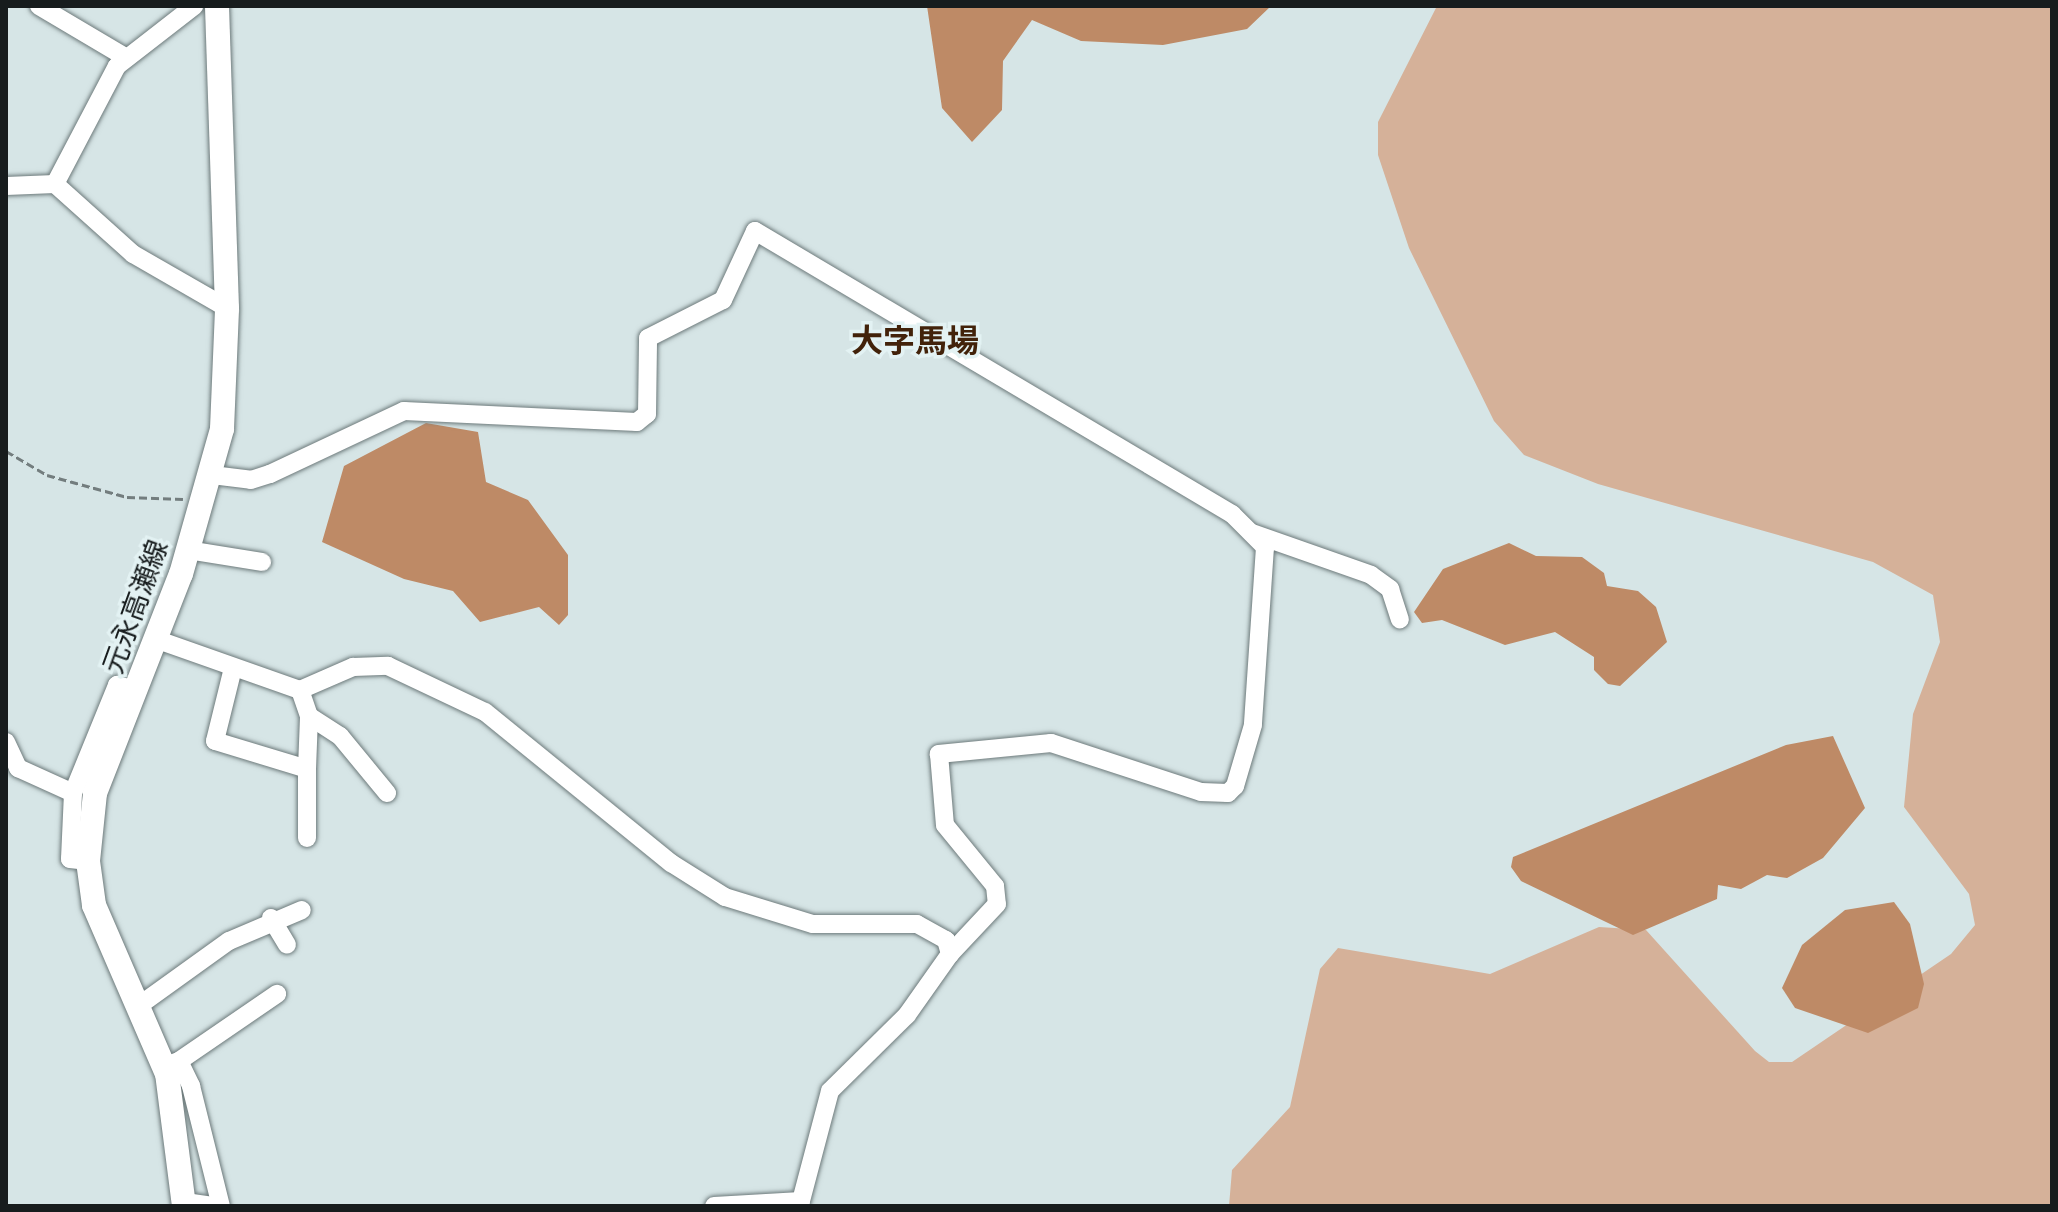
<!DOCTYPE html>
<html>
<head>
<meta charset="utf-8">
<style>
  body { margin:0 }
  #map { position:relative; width:2058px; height:1212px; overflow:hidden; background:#d6e5e6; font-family:"Playfair Display","Noto Sans JP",serif }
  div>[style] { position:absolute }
  .green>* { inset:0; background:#d5b199 }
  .water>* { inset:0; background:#be8a66 }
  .path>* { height:3px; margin-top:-1.5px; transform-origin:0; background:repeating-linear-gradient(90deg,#737d7e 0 8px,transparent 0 12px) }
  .roads { filter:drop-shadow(0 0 2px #6d7a7b) drop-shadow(0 0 2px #6d7a7b) }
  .street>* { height:18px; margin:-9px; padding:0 9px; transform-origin:9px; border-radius:9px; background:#fff }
  .secondary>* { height:24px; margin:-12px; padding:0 12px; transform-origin:12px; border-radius:12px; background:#fff }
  span { translate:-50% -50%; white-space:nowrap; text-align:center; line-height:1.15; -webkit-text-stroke:7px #e3f2f3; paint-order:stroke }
  .street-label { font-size:28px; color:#171c1d }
  .quarter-label { font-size:32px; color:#42220a; font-weight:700 }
  .frame { position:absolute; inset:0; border:8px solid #171c1d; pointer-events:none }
</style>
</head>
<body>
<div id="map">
  <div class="green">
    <div style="clip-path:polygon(1437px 6px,2052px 6px,2052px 1206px,1229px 1206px,1232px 1170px,1290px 1107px,1320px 969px,1338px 948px,1490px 974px,1599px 927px,1646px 930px,1755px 1051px,1769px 1062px,1792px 1062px,1951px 954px,1975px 925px,1969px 894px,1904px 807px,1913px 714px,1940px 642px,1933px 595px,1873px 562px,1598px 484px,1524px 455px,1494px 421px,1409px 248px,1378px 155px,1378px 122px)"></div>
  </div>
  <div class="water">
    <div style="clip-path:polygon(927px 6px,1271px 6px,1247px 29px,1163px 45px,1081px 41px,1032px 20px,1003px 61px,1002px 110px,972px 142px,942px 108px)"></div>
    <div style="clip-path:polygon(426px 423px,478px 432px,486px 482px,528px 500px,568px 555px,568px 615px,559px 625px,539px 607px,480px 622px,453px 591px,404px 579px,322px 542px,344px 466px)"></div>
    <div style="clip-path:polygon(1509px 543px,1536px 556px,1582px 557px,1604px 573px,1607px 586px,1638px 591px,1656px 607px,1667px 642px,1620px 686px,1608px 684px,1594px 670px,1594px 657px,1555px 632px,1505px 645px,1442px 620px,1422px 623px,1414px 612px,1443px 569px)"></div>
    <div style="clip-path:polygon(1833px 736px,1865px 808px,1823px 858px,1787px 878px,1767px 875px,1741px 889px,1718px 885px,1717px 899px,1633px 935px,1521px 881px,1511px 867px,1513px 857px,1786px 745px)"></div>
    <div style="clip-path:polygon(1894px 902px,1910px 924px,1924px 984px,1918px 1008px,1868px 1033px,1795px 1008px,1782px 988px,1802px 945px,1845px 910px)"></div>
  </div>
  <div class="path">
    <div style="left:6px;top:451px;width:48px;rotate:30.3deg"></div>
    <div style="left:47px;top:475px;width:83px;rotate:15.4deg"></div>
    <div style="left:127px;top:497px;width:56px;rotate:2deg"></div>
  </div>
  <div class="roads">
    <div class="street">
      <div style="left:39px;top:6px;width:102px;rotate:30.6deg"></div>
      <div style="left:55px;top:184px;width:133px;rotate:-62.3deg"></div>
      <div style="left:117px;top:66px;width:98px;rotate:-37.9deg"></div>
      <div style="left:6px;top:186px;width:49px;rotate:-2.3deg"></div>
      <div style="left:55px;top:184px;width:105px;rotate:41.9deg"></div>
      <div style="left:133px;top:254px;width:108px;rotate:29.9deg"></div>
      <div style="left:212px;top:475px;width:39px;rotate:7deg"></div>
      <div style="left:251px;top:480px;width:20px;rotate:-18deg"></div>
      <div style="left:270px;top:474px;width:148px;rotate:-25.2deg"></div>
      <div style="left:404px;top:411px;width:233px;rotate:2.7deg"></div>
      <div style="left:637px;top:422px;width:13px;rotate:-39deg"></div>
      <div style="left:647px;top:414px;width:76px;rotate:-89.2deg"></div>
      <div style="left:648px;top:338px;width:84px;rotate:-26.9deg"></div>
      <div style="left:723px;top:300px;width:76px;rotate:-65.1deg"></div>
      <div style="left:755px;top:231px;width:555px;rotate:30.68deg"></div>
      <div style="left:1232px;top:514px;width:47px;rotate:45deg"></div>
      <div style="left:1265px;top:547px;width:178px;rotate:93.9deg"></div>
      <div style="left:1253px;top:725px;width:64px;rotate:106.4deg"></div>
      <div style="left:1235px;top:786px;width:10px;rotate:135deg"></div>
      <div style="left:1228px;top:793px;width:27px;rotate:-178deg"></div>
      <div style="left:1201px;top:792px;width:158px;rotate:-161.9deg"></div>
      <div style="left:1051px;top:743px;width:113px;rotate:174.4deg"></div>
      <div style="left:939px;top:754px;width:71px;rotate:85.2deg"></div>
      <div style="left:945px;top:825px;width:79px;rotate:50.7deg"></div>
      <div style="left:995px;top:886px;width:18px;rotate:84deg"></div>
      <div style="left:997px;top:904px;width:69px;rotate:133.2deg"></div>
      <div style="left:950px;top:954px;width:75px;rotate:125.2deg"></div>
      <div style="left:907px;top:1015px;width:108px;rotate:135.4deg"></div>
      <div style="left:830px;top:1091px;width:114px;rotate:104.8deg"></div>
      <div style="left:801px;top:1201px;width:87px;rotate:176.7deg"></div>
      <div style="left:1252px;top:533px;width:126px;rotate:19.4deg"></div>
      <div style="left:1371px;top:575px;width:24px;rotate:36deg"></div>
      <div style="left:1390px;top:589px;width:32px;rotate:72deg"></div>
      <div style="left:188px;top:550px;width:75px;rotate:9.2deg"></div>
      <div style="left:158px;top:640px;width:151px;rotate:19.4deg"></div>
      <div style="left:300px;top:690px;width:58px;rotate:-23.5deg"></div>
      <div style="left:353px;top:667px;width:35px;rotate:-2deg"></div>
      <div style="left:388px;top:666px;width:107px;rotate:25.4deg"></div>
      <div style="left:485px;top:712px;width:240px;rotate:39.1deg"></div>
      <div style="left:671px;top:863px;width:64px;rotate:32.2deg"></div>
      <div style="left:725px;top:897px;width:92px;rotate:17.1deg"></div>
      <div style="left:813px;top:924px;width:104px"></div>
      <div style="left:917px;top:924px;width:33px;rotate:29deg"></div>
      <div style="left:946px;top:940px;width:15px;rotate:74deg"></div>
      <div style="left:233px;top:668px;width:75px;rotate:103.9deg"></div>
      <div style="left:215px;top:741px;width:96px;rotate:16.9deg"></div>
      <div style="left:307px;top:769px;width:53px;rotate:-87.8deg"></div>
      <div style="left:309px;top:716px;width:28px;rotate:-109deg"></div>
      <div style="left:309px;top:716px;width:37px;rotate:33deg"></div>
      <div style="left:340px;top:736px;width:74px;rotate:50.5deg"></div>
      <div style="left:6px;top:742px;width:29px;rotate:65deg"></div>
      <div style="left:18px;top:768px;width:60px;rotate:24.4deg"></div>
      <div style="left:307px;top:769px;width:69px;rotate:90deg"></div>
      <div style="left:88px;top:861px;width:18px;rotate:-174deg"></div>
      <div style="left:70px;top:859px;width:66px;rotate:-87.4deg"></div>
      <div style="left:73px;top:793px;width:117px;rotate:-67.8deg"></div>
      <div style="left:117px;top:685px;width:20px;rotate:15deg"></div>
      <div style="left:271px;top:918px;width:31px;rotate:59deg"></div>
      <div style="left:137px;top:1007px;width:113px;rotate:-35.7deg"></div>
      <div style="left:229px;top:941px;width:79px;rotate:-23deg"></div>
      <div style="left:179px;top:1061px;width:119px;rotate:-34.4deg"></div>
      <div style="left:163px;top:1066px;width:17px;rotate:-17deg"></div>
      <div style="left:179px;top:1061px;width:28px;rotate:64deg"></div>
      <div style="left:191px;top:1086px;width:124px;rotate:76deg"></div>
      <div style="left:185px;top:1202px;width:30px;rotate:8deg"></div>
    </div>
    <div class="secondary">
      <div style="left:184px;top:1206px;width:133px;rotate:-97.3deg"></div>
      <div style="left:167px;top:1074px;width:184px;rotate:-113.4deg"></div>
      <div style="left:94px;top:905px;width:44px;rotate:-97.8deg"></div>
      <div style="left:88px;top:861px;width:68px;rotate:-84.1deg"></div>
      <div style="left:95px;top:793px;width:235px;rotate:-68.6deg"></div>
      <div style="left:181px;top:574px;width:151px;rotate:-74.2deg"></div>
      <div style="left:222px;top:429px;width:121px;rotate:-87.6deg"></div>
      <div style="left:227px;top:308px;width:302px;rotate:-91.9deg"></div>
    </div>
  </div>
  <div class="street-label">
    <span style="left:134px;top:606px;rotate:-70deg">元永高瀬線</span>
  </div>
  <div class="quarter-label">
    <span style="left:915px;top:339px">大字馬場</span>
  </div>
  <div class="frame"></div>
</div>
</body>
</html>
